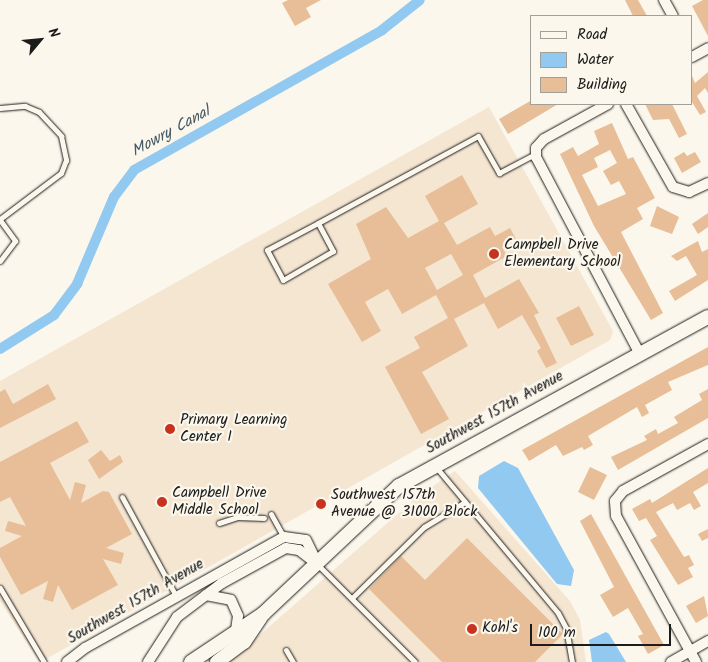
<!DOCTYPE html>
<html>
<head>
<meta charset="utf-8">
<style>
  body { margin:0 }
  #map { position:relative; width:708px; height:662px; overflow:hidden; background:#fbf7ec; font-family:Kalam,sans-serif }
  div>[style] { position:absolute }
  .built>* { inset:0; background:#f5e6d2 }
  .water>* { inset:0; background:#91c9f0 }
  .canal>* { height:10px; margin:-5px; padding:0 5px; transform-origin:5px; border-radius:5px; background:#91c9f0 }
  .building>* { inset:0; background:#e7be97 }
  .roads { filter:drop-shadow(0 0 1px #1c1c1c) drop-shadow(0 0 1px #1c1c1c) }
  .lane>* { height:5px; margin:-2.5px; padding:0 2.5px; transform-origin:2.5px; border-radius:2.5px; background:#fbf7ec }
  .street>* { height:10px; margin:-5px; padding:0 5px; transform-origin:5px; border-radius:5px; background:#fbf7ec }
  .secondary>* { height:14px; margin:-7px; padding:0 7px; transform-origin:7px; border-radius:7px; background:#fbf7ec }
  .dots>* { width:14px; height:14px; translate:-50% -50%; box-sizing:border-box; border:2px solid #fbf7ec; border-radius:50% }
  span { translate:-50% -50%; white-space:nowrap; text-align:center; line-height:1.15; -webkit-text-stroke:4.5px #fbf7ec; paint-order:stroke }
  .poi-label { font-size:15px; color:#1c1c1c }
  .left { translate:0 -50%; text-align:left }
  .street-label { font-size:15px; color:#1c1c1c }
  .water-label { font-size:16px; color:#455966; font-style:italic }
  .legend { position:absolute; left:530px; top:15px; width:162px; height:90px; box-sizing:border-box; background:#fbf7ec; border:1px solid #a29f99; margin:0; padding:6px 9px; list-style:none; font-size:15px; color:#1c1c1c }
  .legend li { display:flex; align-items:center; gap:10px; height:25px }
  .legend b { width:25px; border:1px solid #a29f99 }
  .north { position:absolute; left:15px; top:15px; width:50px; height:50px; -webkit-text-stroke:4px #fbf7ec; paint-order:stroke; rotate:62deg; font-size:14px; font-weight:700; line-height:20px; text-align:center; color:#1c1c1c }
  .north::after { content:''; display:block; margin:auto; width:18px; height:22px; background:#1c1c1c; clip-path:polygon(50% 0,100% 100%,50% 72%,0 100%) }
  .scale { position:absolute; left:530px; top:624px; width:141px; height:22px; box-sizing:border-box; border:2px solid #1c1c1c; border-top:0; padding-left:6px; font-size:15px; line-height:18px; white-space:nowrap; color:#1c1c1c; -webkit-text-stroke:4px #fbf7ec; paint-order:stroke }
</style>
</head>
<body>
<div id="map">
  <div class="built">
    <div style="clip-path:polygon(489px 107px,613px 331px,610px 340px,46px 659px,35px 655px,0 601px,0 381px)"></div>
    <div style="clip-path:polygon(455px 471px,570px 601px,580px 620px,586px 662px,229px 662px,417px 497px)"></div>
  </div>
  <div class="water">
    <div style="clip-path:polygon(504px 461px,518px 468px,574px 570px,571px 586px,557px 584px,478px 488px,479px 476px)"></div>
    <div style="clip-path:polygon(606px 632px,609px 634px,626px 662px,592px 662px,589px 640px)"></div>
  </div>
  <div class="canal">
    <div style="left:0;top:349px;width:64px;rotate:-32.2deg"></div>
    <div style="left:54px;top:315px;width:39px;rotate:-53deg"></div>
    <div style="left:77px;top:284px;width:95px;rotate:-67deg"></div>
    <div style="left:114px;top:197px;width:34px;rotate:-53deg"></div>
    <div style="left:134px;top:170px;width:285px;rotate:-29.4deg"></div>
    <div style="left:382px;top:30px;width:48px;rotate:-38.3deg"></div>
  </div>
  <div class="building">
    <div style="clip-path:polygon(288px 0,321px 0,306px 8px,311px 17px,295px 26px,282px 3px)"></div>
    <div style="clip-path:polygon(625px 0,638px 0,647px 16px,633px 16px)"></div>
    <div style="clip-path:polygon(703px 0,708px 0,708px 36px,692px 6px)"></div>
    <div style="clip-path:polygon(708px 72px,708px 93px,705px 88px,697px 96px,706px 112px,700px 115px,692px 102px,692px 76px,695px 83px)"></div>
    <div style="clip-path:polygon(532px 100px,532px 104px,558px 104px,508px 134px,499px 119px)"></div>
    <div style="clip-path:polygon(645px 104px,672px 104px,687px 134px,679px 138px,669px 119px,653px 120px)"></div>
    <div style="clip-path:polygon(evenodd,612px 123px,628px 159px,633px 157px,655px 198px,637px 208px,643px 219px,621px 232px,663px 313px,651px 320px,594px 226px,560px 154px,573px 147px,578px 156px,599px 144px,594px 131px,612px 123px,610px 150px,617px 163px,603px 171px,611px 185px,619px 181px,626px 194px,598px 206px,582px 175px,598px 167px,594px 158px,610px 150px)"></div>
    <div style="clip-path:polygon(684px 152px,687px 156px,695px 152px,701px 162px,682px 173px,674px 158px)"></div>
    <div style="clip-path:polygon(evenodd,462px 175px,478px 204px,444px 223px,457px 245px,490px 227px,495px 236px,510px 228px,516px 239px,502px 247px,507px 256px,473px 275px,485px 298px,519px 279px,539px 313px,534px 315px,557px 363px,546px 368px,537px 351px,541px 348px,522px 315px,498px 329px,484px 303px,454px 319px,468px 346px,422px 372px,449px 419px,421px 434px,385px 367px,420px 348px,414px 337px,448px 318px,436px 295px,402px 314px,388px 289px,365px 302px,381px 331px,362px 342px,328px 284px,371px 259px,356px 224px,386px 207px,408px 238px,439px 221px,425px 196px,462px 175px,451px 254px,463px 275px,437px 290px,425px 268px,451px 254px)"></div>
    <div style="clip-path:polygon(657px 206px,679px 217px,672px 234px,650px 226px)"></div>
    <div style="clip-path:polygon(708px 213px,708px 227px,698px 234px,692px 224px)"></div>
    <div style="clip-path:polygon(698px 241px,702px 252px,708px 249px,708px 280px,675px 301px,669px 291px,697px 275px,686px 256px,677px 261px,671px 256px)"></div>
    <div style="clip-path:polygon(579px 306px,594px 335px,571px 346px,556px 318px)"></div>
    <div style="clip-path:polygon(708px 347px,708px 365px,668px 382px,672px 390px,645px 405px,649px 413px,642px 417px,637px 407px,588px 436px,593px 445px,584px 450px,582px 447px,563px 456px,556px 445px,529px 461px,522px 450px)"></div>
    <div style="clip-path:polygon(48px 384px,56px 399px,0 428px,0 392px,5px 389px,13px 404px)"></div>
    <div style="clip-path:polygon(708px 389px,708px 418px,618px 470px,611px 457px,647px 440px,644px 436px,656px 429px,658px 434px,678px 423px,674px 417px,702px 400px,699px 394px)"></div>
    <div style="clip-path:polygon(77px 421px,89px 442px,50px 463px,70px 500px,75px 482px,86px 485px,81px 503px,103px 491px,109px 492px,132px 534px,106px 548px,124px 553px,121px 564px,103px 559px,118px 585px,72px 610px,58px 585px,53px 602px,43px 599px,48px 581px,21px 595px,0 557px,0 548px,22px 536px,5px 531px,8px 521px,26px 526px,10px 497px,0 502px,0 462px)"></div>
    <div style="clip-path:polygon(101px 450px,110px 461px,120px 455px,123px 462px,99px 479px,88px 460px)"></div>
    <div style="clip-path:polygon(590px 467px,607px 475px,594px 500px,578px 492px)"></div>
    <div style="clip-path:polygon(708px 468px,708px 483px,693px 492px,701px 506px,694px 510px,690px 503px,677px 510px,673px 503px,656px 512px,684px 557px,689px 555px,694px 565px,688px 568px,693px 577px,678px 585px,650px 540px,657px 536px,646px 518px,639px 521px,632px 509px,650px 499px,652px 503px)"></div>
    <div style="clip-path:polygon(591px 514px,664px 645px,648px 654px,638px 636px,643px 634px,628px 608px,613px 617px,600px 595px,614px 587px,580px 521px)"></div>
    <div style="clip-path:polygon(708px 529px,708px 538px,702px 541px,698px 534px)"></div>
    <div style="clip-path:polygon(467px 538px,563px 634px,535px 662px,442px 662px,369px 589px,401px 556px,425px 580px)"></div>
    <div style="clip-path:polygon(704px 596px,708px 616px,696px 623px,686px 606px)"></div>
  </div>
  <div class="roads">
    <div class="lane">
      <div style="left:0;top:108px;width:25px;rotate:-5deg"></div>
      <div style="left:25px;top:106px;width:15px;rotate:23deg"></div>
      <div style="left:39px;top:112px;width:33px;rotate:47deg"></div>
      <div style="left:61px;top:136px;width:25px;rotate:78deg"></div>
      <div style="left:66px;top:160px;width:14px;rotate:111deg"></div>
      <div style="left:61px;top:173px;width:76px;rotate:143deg"></div>
      <div style="left:0;top:220px;width:26px;rotate:54deg"></div>
      <div style="left:15px;top:241px;width:25px;rotate:127deg"></div>
      <div style="left:318px;top:223px;width:32px;rotate:62deg"></div>
      <div style="left:333px;top:251px;width:58px;rotate:149.9deg"></div>
      <div style="left:283px;top:280px;width:34px;rotate:-118deg"></div>
      <div style="left:267px;top:250px;width:58px;rotate:-27.9deg"></div>
      <div style="left:318px;top:223px;width:182px;rotate:-28.5deg"></div>
      <div style="left:478px;top:136px;width:43px;rotate:60.4deg"></div>
      <div style="left:499px;top:173px;width:41px;rotate:-27.8deg"></div>
      <div style="left:436px;top:467px;width:190px;rotate:50.1deg"></div>
      <div style="left:558px;top:613px;width:17px;rotate:62deg"></div>
      <div style="left:566px;top:628px;width:35px;rotate:80deg"></div>
      <div style="left:122px;top:497px;width:113px;rotate:61.4deg"></div>
      <div style="left:271px;top:514px;width:26px;rotate:61deg"></div>
      <div style="left:219px;top:523px;width:19px;rotate:-18deg"></div>
      <div style="left:237px;top:517px;width:27px;rotate:2deg"></div>
      <div style="left:318px;top:565px;width:137px;rotate:45deg"></div>
      <div style="left:0;top:588px;width:86px;rotate:59.3deg"></div>
      <div style="left:352px;top:598px;width:101px;rotate:-44.6deg"></div>
      <div style="left:424px;top:527px;width:48px;rotate:-31.4deg"></div>
      <div style="left:286px;top:650px;width:14px;rotate:60deg"></div>
    </div>
    <div class="street">
      <div style="left:664px;top:0;width:18px;rotate:61deg"></div>
      <div style="left:692px;top:57px;width:18px;rotate:-29deg"></div>
      <div style="left:608px;top:104px;width:73px;rotate:151.3deg"></div>
      <div style="left:544px;top:139px;width:12px;rotate:132deg"></div>
      <div style="left:536px;top:148px;width:9px;rotate:90deg"></div>
      <div style="left:536px;top:157px;width:223px;rotate:62.2deg"></div>
      <div style="left:626px;top:104px;width:95px;rotate:60.5deg"></div>
      <div style="left:673px;top:187px;width:17px;rotate:17deg"></div>
      <div style="left:689px;top:192px;width:21px;rotate:-25deg"></div>
      <div style="left:206px;top:595px;width:25px;rotate:11deg"></div>
      <div style="left:231px;top:600px;width:17px;rotate:66deg"></div>
      <div style="left:238px;top:616px;width:14px;rotate:98deg"></div>
      <div style="left:67px;top:662px;width:23px;rotate:-38deg"></div>
      <div style="left:85px;top:648px;width:228px;rotate:-29.2deg"></div>
      <div style="left:284px;top:537px;width:22px;rotate:8deg"></div>
      <div style="left:306px;top:540px;width:28px;rotate:64deg"></div>
      <div style="left:148px;top:662px;width:54px;rotate:-57.2deg"></div>
      <div style="left:177px;top:617px;width:56px;rotate:-37.1deg"></div>
      <div style="left:222px;top:583px;width:73px;rotate:-28.7deg"></div>
      <div style="left:286px;top:548px;width:13px;rotate:9deg"></div>
      <div style="left:299px;top:550px;width:23px;rotate:38deg"></div>
      <div style="left:671px;top:662px;width:43px;rotate:-29.6deg"></div>
      <div style="left:696px;top:662px;width:166px;rotate:-118.7deg"></div>
      <div style="left:616px;top:516px;width:15px;rotate:-94deg"></div>
      <div style="left:615px;top:501px;width:13px;rotate:-51deg"></div>
      <div style="left:623px;top:491px;width:97px;rotate:-28.9deg"></div>
    </div>
    <div class="secondary">
      <div style="left:191px;top:662px;width:87px;rotate:-33.7deg"></div>
      <div style="left:263px;top:614px;width:187px;rotate:-43.3deg"></div>
      <div style="left:399px;top:486px;width:352px;rotate:-28.7deg"></div>
      <div style="left:217px;top:662px;width:34px;rotate:-37deg"></div>
      <div style="left:244px;top:642px;width:30px;rotate:-56deg"></div>
    </div>
  </div>
  <div class="dots">
    <div style="left:494px;top:254px;background:#c8321e"></div>
    <div style="left:170px;top:429px;background:#c8321e"></div>
    <div style="left:162px;top:502px;background:#c8321e"></div>
    <div style="left:321px;top:504px;background:#c8321e"></div>
    <div style="left:472px;top:629px;background:#c8321e"></div>
  </div>
  <div class="poi-label">
    <span class="left" style="left:504px;top:254px">Campbell Drive<br>Elementary School</span>
    <span class="left" style="left:180px;top:429px">Primary Learning<br>Center I</span>
    <span class="left" style="left:172px;top:502px">Campbell Drive<br>Middle School</span>
    <span class="left" style="left:331px;top:504px">Southwest 157th<br>Avenue @ 31000 Block</span>
    <span class="left" style="left:482px;top:629px">Kohl's</span>
  </div>
  <div class="street-label">
    <span style="left:495px;top:413px;rotate:-29deg">Southwest 157th Avenue</span>
    <span style="left:136px;top:602px;rotate:-30deg">Southwest 157th Avenue</span>
  </div>
  <div class="water-label">
    <span style="left:171px;top:132px;rotate:-29deg">Mowry Canal</span>
  </div>
  <ul class="legend">
  <li><b style="height:6px;background:#fbf7ec"></b>Road</li>
  <li><b style="height:14px;background:#91c9f0"></b>Water</li>
  <li><b style="height:14px;background:#e7be97"></b>Building</li>
  </ul>
  <div class="north">N</div>
  <div class="scale">100 m</div>
</div>
</body>
</html>
